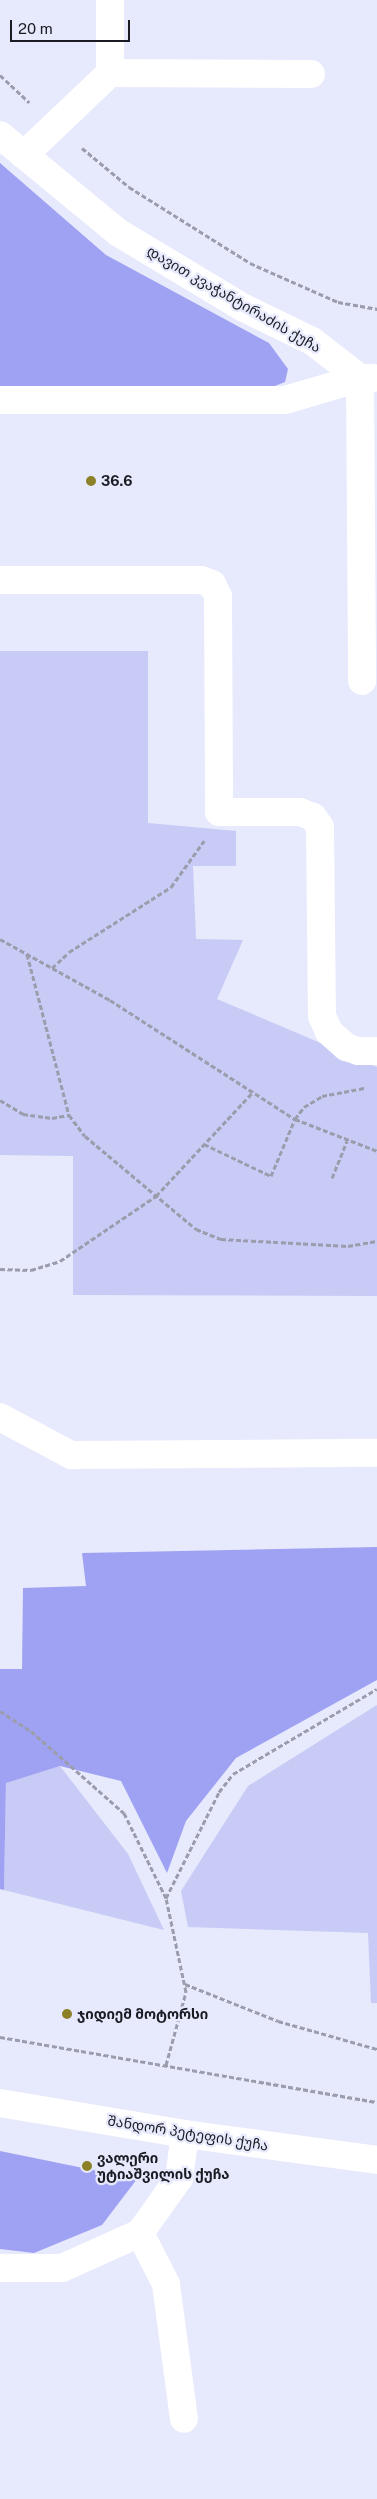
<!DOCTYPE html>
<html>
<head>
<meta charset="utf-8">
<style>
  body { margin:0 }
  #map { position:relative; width:377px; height:2499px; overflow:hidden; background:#e7e9fd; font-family:"Public Sans","Noto Sans Georgian",sans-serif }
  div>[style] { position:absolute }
  .green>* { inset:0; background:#c7cbf5 }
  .forest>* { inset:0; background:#9fa2f2 }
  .path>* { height:3px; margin-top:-1.5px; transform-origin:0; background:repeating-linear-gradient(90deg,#9b9dac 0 5px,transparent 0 7.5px) }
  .minor>* { height:28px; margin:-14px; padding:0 14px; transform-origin:14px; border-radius:14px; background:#fff }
  .major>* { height:28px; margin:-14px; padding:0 14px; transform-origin:14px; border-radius:14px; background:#fff }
  .dots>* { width:14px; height:14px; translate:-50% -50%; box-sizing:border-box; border:2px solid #e7e9fd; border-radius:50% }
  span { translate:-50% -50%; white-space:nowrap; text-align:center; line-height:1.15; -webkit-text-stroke:4.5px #e7e9fd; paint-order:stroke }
  .street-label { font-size:14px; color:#1b1c23 }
  .poi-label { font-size:14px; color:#1b1c23; font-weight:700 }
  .left { translate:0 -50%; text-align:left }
  .scale { position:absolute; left:10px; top:20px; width:120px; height:22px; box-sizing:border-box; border:2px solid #1b1c23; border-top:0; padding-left:6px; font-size:15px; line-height:18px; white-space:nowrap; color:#1b1c23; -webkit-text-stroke:4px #e7e9fd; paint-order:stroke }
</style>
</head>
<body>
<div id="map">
  <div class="green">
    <div style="clip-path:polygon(0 651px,148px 651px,148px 823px,236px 831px,236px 866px,193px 866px,196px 939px,243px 940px,217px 999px,377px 1067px,377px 1296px,73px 1295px,73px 1156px,0 1155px)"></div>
    <div style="clip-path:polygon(377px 1705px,377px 2003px,371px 2003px,368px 1933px,188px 1927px,181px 1891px,248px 1786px)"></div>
    <div style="clip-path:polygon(60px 1766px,128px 1854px,164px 1930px,4px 1890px,6px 1782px)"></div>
  </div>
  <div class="forest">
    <div style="clip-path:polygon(0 163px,106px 255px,269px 343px,288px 369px,285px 382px,270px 388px,0 387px)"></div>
    <div style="clip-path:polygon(377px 1547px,377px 1680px,236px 1758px,186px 1821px,167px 1873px,121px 1781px,60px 1766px,6px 1783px,4px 1890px,0 1889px,0 1669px,22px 1669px,23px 1588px,86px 1586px,82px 1553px)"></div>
    <div style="clip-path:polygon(0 2151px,137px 2179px,102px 2225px,34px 2253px,0 2249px)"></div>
  </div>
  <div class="path">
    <div style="left:0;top:75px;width:40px;rotate:43deg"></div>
    <div style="left:82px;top:148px;width:61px;rotate:39.7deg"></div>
    <div style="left:129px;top:187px;width:143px;rotate:32.1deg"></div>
    <div style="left:250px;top:263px;width:96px;rotate:23.9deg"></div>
    <div style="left:338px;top:302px;width:40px;rotate:10deg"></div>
    <div style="left:0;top:939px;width:126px;rotate:29deg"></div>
    <div style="left:110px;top:1000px;width:220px;rotate:32.8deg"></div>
    <div style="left:295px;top:1119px;width:88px;rotate:21.3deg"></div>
    <div style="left:27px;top:954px;width:166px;rotate:75.4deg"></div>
    <div style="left:69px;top:1115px;width:26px;rotate:53deg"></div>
    <div style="left:85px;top:1136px;width:145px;rotate:40deg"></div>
    <div style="left:196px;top:1229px;width:27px;rotate:22deg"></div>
    <div style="left:221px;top:1239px;width:127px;rotate:3.2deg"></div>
    <div style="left:348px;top:1246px;width:29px;rotate:-10deg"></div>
    <div style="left:52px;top:968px;width:23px;rotate:-43deg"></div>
    <div style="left:69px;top:952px;width:121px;rotate:-32.5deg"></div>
    <div style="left:171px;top:887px;width:57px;rotate:-54.3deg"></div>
    <div style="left:0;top:1100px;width:27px;rotate:31deg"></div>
    <div style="left:23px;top:1114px;width:29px;rotate:8deg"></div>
    <div style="left:52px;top:1118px;width:17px;rotate:-10deg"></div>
    <div style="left:204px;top:1144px;width:74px;rotate:25.5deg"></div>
    <div style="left:271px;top:1176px;width:62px;rotate:-67.2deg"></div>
    <div style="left:295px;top:1119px;width:15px;rotate:-53deg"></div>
    <div style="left:304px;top:1107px;width:21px;rotate:-31deg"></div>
    <div style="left:322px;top:1096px;width:43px;rotate:-10.8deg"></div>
    <div style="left:332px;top:1178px;width:40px;rotate:-68deg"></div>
    <div style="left:0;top:1269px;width:31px;rotate:2deg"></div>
    <div style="left:31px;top:1270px;width:30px;rotate:-17deg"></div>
    <div style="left:60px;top:1261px;width:116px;rotate:-34.1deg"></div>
    <div style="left:156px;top:1196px;width:142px;rotate:-47deg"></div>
    <div style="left:0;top:1711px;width:37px;rotate:33deg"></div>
    <div style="left:31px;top:1731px;width:124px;rotate:41.4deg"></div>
    <div style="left:124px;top:1813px;width:95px;rotate:63.7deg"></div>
    <div style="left:166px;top:1898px;width:119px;rotate:-63.4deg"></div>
    <div style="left:219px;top:1792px;width:23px;rotate:-52deg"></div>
    <div style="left:233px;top:1774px;width:167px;rotate:-30.6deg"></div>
    <div style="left:185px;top:1984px;width:100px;rotate:21.7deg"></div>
    <div style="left:278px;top:2021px;width:103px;rotate:15.8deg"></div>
    <div style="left:0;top:2037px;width:383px;rotate:9.8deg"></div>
    <div style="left:166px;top:2065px;width:76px;rotate:-74.7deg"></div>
    <div style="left:186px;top:1992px;width:96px;rotate:-102deg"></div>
  </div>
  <div class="minor">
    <div style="left:110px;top:73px;width:201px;rotate:0.3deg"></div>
    <div style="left:0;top:135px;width:154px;rotate:39.5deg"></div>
    <div style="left:119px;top:233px;width:146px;rotate:31deg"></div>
    <div style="left:244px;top:308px;width:76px;rotate:25.9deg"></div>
    <div style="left:312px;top:341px;width:61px;rotate:37.6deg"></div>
    <div style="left:360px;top:378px;width:13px"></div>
    <div style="left:24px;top:155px;width:119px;rotate:-43.6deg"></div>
    <div style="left:110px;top:73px;width:73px;rotate:-90deg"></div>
    <div style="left:0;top:400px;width:285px"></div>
    <div style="left:285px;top:400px;width:78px;rotate:-16.3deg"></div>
    <div style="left:360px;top:378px;width:303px;rotate:89.6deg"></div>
    <div style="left:0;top:580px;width:201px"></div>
    <div style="left:201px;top:580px;width:12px;rotate:20deg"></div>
    <div style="left:212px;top:584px;width:13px;rotate:63deg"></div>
    <div style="left:218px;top:596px;width:216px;rotate:89.7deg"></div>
    <div style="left:219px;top:812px;width:81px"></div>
    <div style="left:300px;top:812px;width:14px;rotate:21deg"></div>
    <div style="left:313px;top:817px;width:12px;rotate:55deg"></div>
    <div style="left:320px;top:827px;width:189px;rotate:89.4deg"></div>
    <div style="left:322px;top:1016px;width:17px;rotate:66deg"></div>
    <div style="left:329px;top:1032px;width:23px;rotate:41deg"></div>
    <div style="left:346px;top:1047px;width:13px;rotate:18deg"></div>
    <div style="left:358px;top:1051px;width:19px"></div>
    <div style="left:0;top:1417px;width:81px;rotate:28.2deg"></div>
    <div style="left:71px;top:1455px;width:306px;rotate:-0.4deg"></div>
    <div style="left:140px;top:2233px;width:57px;rotate:63deg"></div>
    <div style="left:166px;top:2284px;width:136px;rotate:82.4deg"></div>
    <div style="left:0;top:2268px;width:62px"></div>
    <div style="left:62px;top:2268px;width:85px;rotate:-24.2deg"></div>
    <div style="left:140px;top:2233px;width:67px;rotate:-54.7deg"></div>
    <div style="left:179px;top:2178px;width:44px;rotate:-82.2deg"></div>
  </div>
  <div class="major">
    <div style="left:0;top:2103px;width:188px;rotate:9.5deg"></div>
    <div style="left:185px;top:2134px;width:194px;rotate:7.7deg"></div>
  </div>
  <div class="dots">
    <div style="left:91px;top:481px;background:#8d8128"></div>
    <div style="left:67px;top:2014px;background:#8d8128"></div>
    <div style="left:87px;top:2166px;background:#8d8128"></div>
  </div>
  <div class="street-label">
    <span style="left:234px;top:299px;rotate:30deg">დავით კვაჭანტირაძის ქუჩა</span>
    <span style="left:188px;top:2133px;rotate:9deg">შანდორ პეტეფის ქუჩა</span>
  </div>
  <div class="poi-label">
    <span class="left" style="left:101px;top:481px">36.6</span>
    <span class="left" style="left:77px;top:2014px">ჯიდიემ მოტორსი</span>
    <span class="left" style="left:97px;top:2166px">ვალერი<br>უტიაშვილის ქუჩა</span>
  </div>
  <div class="scale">20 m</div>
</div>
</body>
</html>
